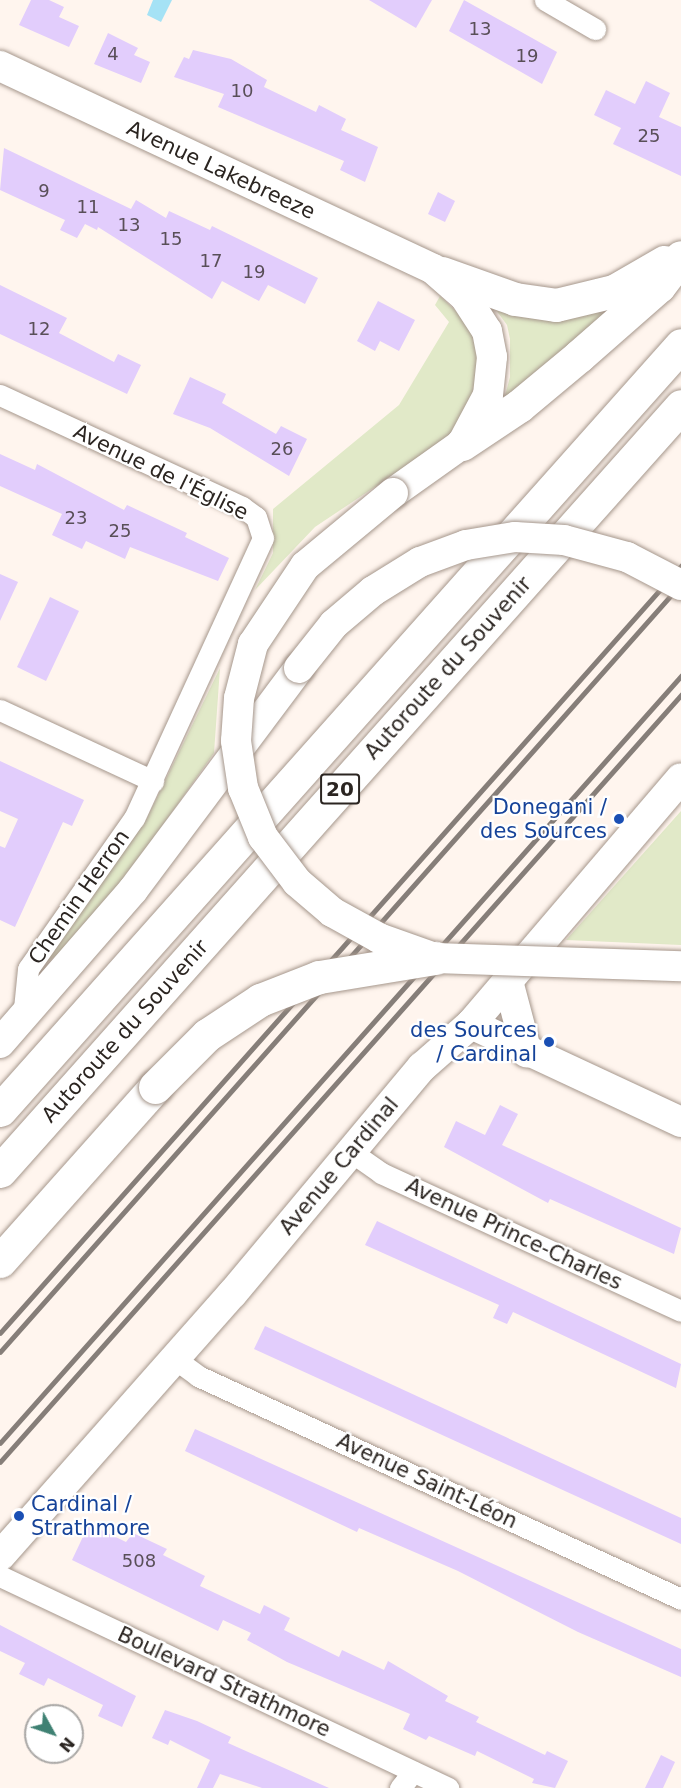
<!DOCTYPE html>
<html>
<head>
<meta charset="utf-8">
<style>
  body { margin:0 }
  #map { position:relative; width:681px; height:1788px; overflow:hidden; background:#fff5ee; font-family:"DejaVu Sans",sans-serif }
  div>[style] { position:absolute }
  .green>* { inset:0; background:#e1e9c8 }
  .water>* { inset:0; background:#a5e2f5 }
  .building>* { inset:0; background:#e2cdfc }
  .roads { filter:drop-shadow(0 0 2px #a6978c) drop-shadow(0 0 2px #a6978c) }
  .street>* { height:21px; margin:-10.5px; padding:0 10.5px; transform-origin:10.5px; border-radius:10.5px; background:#fff }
  .secondary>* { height:30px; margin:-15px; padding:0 15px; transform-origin:15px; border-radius:15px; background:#fff }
  .highway>* { height:33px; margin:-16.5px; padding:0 16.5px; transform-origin:16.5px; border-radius:16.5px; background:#fff }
  .rail>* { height:4.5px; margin:-2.25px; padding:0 2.25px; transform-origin:2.25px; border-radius:2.25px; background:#867e79 }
  .bridges { filter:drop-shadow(0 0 2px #a6978c) drop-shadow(0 0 2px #a6978c) }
  .secondary-bridge>* { height:30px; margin:-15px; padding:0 15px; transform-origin:15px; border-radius:15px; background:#fff }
  .highway-bridge>* { height:33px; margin:-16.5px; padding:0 16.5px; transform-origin:16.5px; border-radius:16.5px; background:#fff }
  .dots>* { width:16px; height:16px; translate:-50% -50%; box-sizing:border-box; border:3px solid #fff; border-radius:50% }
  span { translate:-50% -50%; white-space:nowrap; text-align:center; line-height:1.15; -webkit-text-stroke:4.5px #fff; paint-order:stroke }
  .number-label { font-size:18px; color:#594f58 }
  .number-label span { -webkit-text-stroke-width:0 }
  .shield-label span { padding:2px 4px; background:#fff; border:2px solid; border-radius:4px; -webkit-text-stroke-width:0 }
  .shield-label { font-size:20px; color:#2b2521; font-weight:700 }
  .street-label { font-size:21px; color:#2b2521 }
  .transit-label { font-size:21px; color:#164399 }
  .right { translate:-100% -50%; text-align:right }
  .left { translate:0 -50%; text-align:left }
  .north { position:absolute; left:24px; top:1704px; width:60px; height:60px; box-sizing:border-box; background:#fff; border:2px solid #aaa8a6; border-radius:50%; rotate:130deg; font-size:16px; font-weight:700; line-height:24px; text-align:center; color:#2b2521 }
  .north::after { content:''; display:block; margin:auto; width:21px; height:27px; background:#3f8173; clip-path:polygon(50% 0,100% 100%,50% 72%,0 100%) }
</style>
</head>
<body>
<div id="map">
  <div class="green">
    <div style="clip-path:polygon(440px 296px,460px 315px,477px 343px,478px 389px,451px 436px,315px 527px,255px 590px,273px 553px,273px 509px,399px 405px,449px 322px,435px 305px)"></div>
    <div style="clip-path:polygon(488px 299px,609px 305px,616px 314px,501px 411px,510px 377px,510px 339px,507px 325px)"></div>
    <div style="clip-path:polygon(220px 668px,214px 753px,114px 894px,62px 951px,39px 968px,145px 822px)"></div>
    <div style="clip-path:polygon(681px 811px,681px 945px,566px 940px)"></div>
  </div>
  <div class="water">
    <div style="clip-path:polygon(153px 0,172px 0,161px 22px,147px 15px)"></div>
  </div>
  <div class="building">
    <div style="clip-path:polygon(31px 0,49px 0,64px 7px,59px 17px,79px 26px,69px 47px,19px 25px)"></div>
    <div style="clip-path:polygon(369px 0,432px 0,416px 28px)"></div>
    <div style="clip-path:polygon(464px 0,557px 52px,542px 84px,449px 31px)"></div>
    <div style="clip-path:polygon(108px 33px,138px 48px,134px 55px,150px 62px,141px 83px,94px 64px)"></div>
    <div style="clip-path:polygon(193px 50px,231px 59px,267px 80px,264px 87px,316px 112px,319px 105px,346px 119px,341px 130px,378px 147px,365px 182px,340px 170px,344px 161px,218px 107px,224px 94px,174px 77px,184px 57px,189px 59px)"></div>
    <div style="clip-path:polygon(646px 81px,670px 93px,659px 117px,681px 127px,681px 176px,613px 144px,621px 128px,594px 115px,606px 90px,635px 104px)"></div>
    <div style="clip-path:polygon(4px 148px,131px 209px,136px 200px,166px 218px,169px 211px,210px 230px,212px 226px,318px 278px,305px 304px,268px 285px,259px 301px,222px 281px,212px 299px,98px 227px,97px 230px,85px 224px,77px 238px,60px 230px,65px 220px,0 190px)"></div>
    <div style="clip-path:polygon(438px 192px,455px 201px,445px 222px,428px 214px)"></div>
    <div style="clip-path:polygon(0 285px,67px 318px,59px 333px,114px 362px,118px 354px,141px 365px,127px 394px,0 334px)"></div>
    <div style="clip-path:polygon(378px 301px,415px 320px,399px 351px,380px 341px,375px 351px,357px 341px)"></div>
    <div style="clip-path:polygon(190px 377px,226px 394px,222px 403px,276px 434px,281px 426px,307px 439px,289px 476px,210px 428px,173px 414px)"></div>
    <div style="clip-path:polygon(0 454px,35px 470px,37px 464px,124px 510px,127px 505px,187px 533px,185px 537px,229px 558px,218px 581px,130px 547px,125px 559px,86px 541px,82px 549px,52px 535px,62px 514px,0 486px)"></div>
    <div style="clip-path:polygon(0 574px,18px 582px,0 621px)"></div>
    <div style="clip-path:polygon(50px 597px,79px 611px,46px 681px,17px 667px)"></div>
    <div style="clip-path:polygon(0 761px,84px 800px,72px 826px,63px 822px,15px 927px,0 920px,0 846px,5px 848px,18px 819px,0 811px)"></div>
    <div style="clip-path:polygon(500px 1105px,518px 1114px,502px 1145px,681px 1228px,674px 1254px,550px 1199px,548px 1203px,444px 1147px,456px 1121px,485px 1135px)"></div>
    <div style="clip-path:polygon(377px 1221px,681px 1364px,676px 1388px,513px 1312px,507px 1324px,493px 1318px,499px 1305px,365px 1245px)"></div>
    <div style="clip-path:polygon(265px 1326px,681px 1518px,681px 1544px,254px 1349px)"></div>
    <div style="clip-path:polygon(195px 1429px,681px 1649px,681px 1677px,578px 1632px,458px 1571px,359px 1528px,357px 1532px,185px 1451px)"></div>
    <div style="clip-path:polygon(89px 1524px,126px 1542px,133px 1533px,167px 1549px,163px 1555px,205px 1576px,200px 1586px,260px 1614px,264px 1605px,290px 1618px,284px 1630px,339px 1657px,342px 1650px,384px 1670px,388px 1661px,448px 1696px,445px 1701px,479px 1717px,476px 1722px,545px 1755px,547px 1751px,568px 1761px,555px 1788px,532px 1783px,534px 1779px,477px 1751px,475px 1756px,429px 1736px,426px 1740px,403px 1729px,410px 1714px,287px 1662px,247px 1640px,251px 1633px,223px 1620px,218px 1631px,72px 1560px)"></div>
    <div style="clip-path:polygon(0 1625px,136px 1696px,122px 1727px,98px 1716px,103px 1705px,48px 1678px,44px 1686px,19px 1674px,25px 1663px,0 1651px)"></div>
    <div style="clip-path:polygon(165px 1710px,197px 1721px,231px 1737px,228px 1743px,329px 1788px,262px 1788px,220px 1774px,213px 1788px,197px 1788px,210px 1760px,170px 1740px,168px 1745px,152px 1738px)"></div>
    <div style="clip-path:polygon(661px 1755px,675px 1762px,663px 1788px,645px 1788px)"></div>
  </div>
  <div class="roads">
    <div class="street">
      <div style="left:545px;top:0;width:58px;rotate:30.1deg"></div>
      <div style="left:0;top:395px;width:267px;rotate:24.8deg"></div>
      <div style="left:242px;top:507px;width:17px;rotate:36deg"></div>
      <div style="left:256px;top:517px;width:22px;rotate:72deg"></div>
      <div style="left:263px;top:538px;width:308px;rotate:114.7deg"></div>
      <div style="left:134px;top:818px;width:184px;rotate:125.1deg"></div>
      <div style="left:28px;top:969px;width:49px;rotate:95.8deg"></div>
      <div style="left:0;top:710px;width:169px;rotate:24.9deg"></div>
      <div style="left:350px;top:1151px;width:38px;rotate:35deg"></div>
      <div style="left:381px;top:1173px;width:330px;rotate:24.7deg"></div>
      <div style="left:175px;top:1359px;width:29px;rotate:36deg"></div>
      <div style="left:198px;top:1376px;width:532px;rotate:24.78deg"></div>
      <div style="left:0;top:1576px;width:496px;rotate:25.3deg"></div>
      <div style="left:400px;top:1788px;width:21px;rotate:-51deg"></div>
    </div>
    <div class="secondary">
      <div style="left:0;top:66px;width:478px;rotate:25.1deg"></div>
      <div style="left:433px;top:269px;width:43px;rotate:41.2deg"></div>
      <div style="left:465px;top:297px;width:40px;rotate:57.1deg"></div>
      <div style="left:487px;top:331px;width:26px;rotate:79deg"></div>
      <div style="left:492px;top:357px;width:38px;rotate:96deg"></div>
      <div style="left:488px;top:395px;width:55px;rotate:118deg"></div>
      <div style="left:462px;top:444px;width:85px;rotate:144.6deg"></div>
      <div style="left:508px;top:981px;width:74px;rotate:75.2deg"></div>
      <div style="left:471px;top:1024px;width:232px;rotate:25deg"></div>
      <div style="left:0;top:1043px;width:203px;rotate:-49deg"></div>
      <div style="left:133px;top:890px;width:277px;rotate:-53.2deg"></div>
      <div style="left:0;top:1556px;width:350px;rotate:-48.5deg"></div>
      <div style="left:232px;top:1294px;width:296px;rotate:-50.1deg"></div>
      <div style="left:422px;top:1067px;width:65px;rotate:-41.3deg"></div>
      <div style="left:471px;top:1024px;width:323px;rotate:-49.5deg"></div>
    </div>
    <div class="highway">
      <div style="left:442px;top:273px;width:77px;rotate:19.6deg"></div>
      <div style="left:515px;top:299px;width:41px;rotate:8.3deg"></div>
      <div style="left:556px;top:305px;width:60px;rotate:-13.6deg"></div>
      <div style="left:614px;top:291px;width:58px;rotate:-30.1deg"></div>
      <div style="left:462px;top:444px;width:69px;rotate:-33.7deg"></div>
      <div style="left:519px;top:406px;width:78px;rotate:-39.8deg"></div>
      <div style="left:579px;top:356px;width:106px;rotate:-41.2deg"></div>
      <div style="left:659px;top:286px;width:36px;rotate:-53deg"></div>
      <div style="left:0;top:1110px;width:1024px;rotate:-48.32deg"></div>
      <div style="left:0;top:1171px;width:1024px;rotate:-48.32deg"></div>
      <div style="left:0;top:1261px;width:233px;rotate:-48.3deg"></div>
    </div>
  </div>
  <div class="rail">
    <div style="left:0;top:1333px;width:1026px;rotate:-48.4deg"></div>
    <div style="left:0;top:1352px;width:1026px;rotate:-48.44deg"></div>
    <div style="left:0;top:1443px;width:1026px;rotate:-48.4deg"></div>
    <div style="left:0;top:1462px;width:1026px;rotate:-48.4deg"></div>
  </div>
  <div class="bridges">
    <div class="secondary-bridge">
      <div style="left:393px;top:493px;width:114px;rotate:140.3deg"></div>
      <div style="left:305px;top:566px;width:94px;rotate:123.7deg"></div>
      <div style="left:253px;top:644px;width:56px;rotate:104.5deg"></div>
      <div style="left:239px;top:698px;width:43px;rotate:94deg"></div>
      <div style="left:236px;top:741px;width:48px;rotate:81.5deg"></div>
      <div style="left:243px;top:788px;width:53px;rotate:67.8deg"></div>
      <div style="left:263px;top:837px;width:56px;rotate:52.9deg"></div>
      <div style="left:297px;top:882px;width:46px;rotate:40.6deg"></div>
      <div style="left:332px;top:912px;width:54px;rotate:29deg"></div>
      <div style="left:379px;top:938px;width:59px;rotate:19.7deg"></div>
      <div style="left:435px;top:958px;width:246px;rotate:1.9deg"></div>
      <div style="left:299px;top:668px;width:56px;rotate:-51.5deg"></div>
      <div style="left:334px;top:624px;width:51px;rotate:-40.2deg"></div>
      <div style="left:373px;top:591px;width:55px;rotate:-31.7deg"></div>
      <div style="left:420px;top:562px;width:49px;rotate:-20.3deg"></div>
      <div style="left:466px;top:545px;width:50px;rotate:-9.3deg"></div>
      <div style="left:515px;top:537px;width:49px;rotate:3.5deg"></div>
      <div style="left:564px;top:540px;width:65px;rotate:15.1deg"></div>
      <div style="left:627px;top:557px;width:61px;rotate:27.4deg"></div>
    </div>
    <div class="highway-bridge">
      <div style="left:155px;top:1087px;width:74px;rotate:-45deg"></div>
      <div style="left:207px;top:1035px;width:64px;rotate:-33.4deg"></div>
      <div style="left:260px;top:1000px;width:63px;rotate:-21.3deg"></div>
      <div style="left:319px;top:977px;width:118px;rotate:-9.3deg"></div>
    </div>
  </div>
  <div class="dots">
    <div style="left:619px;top:819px;background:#1a4fb4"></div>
    <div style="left:549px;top:1042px;background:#1a4fb4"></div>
    <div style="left:19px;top:1516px;background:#1a4fb4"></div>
  </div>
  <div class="number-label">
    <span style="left:480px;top:29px">13</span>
    <span style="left:113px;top:54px">4</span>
    <span style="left:527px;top:56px">19</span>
    <span style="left:242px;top:91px">10</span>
    <span style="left:649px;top:136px">25</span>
    <span style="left:44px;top:191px">9</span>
    <span style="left:88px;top:207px">11</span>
    <span style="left:129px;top:225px">13</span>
    <span style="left:171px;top:239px">15</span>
    <span style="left:211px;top:261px">17</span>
    <span style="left:254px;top:272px">19</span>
    <span style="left:39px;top:329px">12</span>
    <span style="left:282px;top:449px">26</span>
    <span style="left:76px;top:518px">23</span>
    <span style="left:120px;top:531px">25</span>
    <span style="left:139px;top:1561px">508</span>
  </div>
  <div class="shield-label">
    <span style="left:340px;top:789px">20</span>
  </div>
  <div class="street-label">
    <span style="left:221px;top:170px;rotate:25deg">Avenue Lakebreeze</span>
    <span style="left:161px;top:472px;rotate:26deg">Avenue de l'Église</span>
    <span style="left:448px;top:668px;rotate:-48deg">Autoroute du Souvenir</span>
    <span style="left:79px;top:897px;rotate:-55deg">Chemin Herron</span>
    <span style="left:125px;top:1031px;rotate:-48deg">Autoroute du Souvenir</span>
    <span style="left:339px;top:1166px;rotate:-50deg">Avenue Cardinal</span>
    <span style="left:514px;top:1234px;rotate:25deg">Avenue Prince-Charles</span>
    <span style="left:427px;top:1481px;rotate:25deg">Avenue Saint-Léon</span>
    <span style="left:224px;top:1682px;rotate:25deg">Boulevard Strathmore</span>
  </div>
  <div class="transit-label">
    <span class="right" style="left:607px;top:819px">Donegani /<br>des Sources</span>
    <span class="right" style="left:537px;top:1042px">des Sources<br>/ Cardinal</span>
    <span class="left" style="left:31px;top:1516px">Cardinal /<br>Strathmore</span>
  </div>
  <div class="north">N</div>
</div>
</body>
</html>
